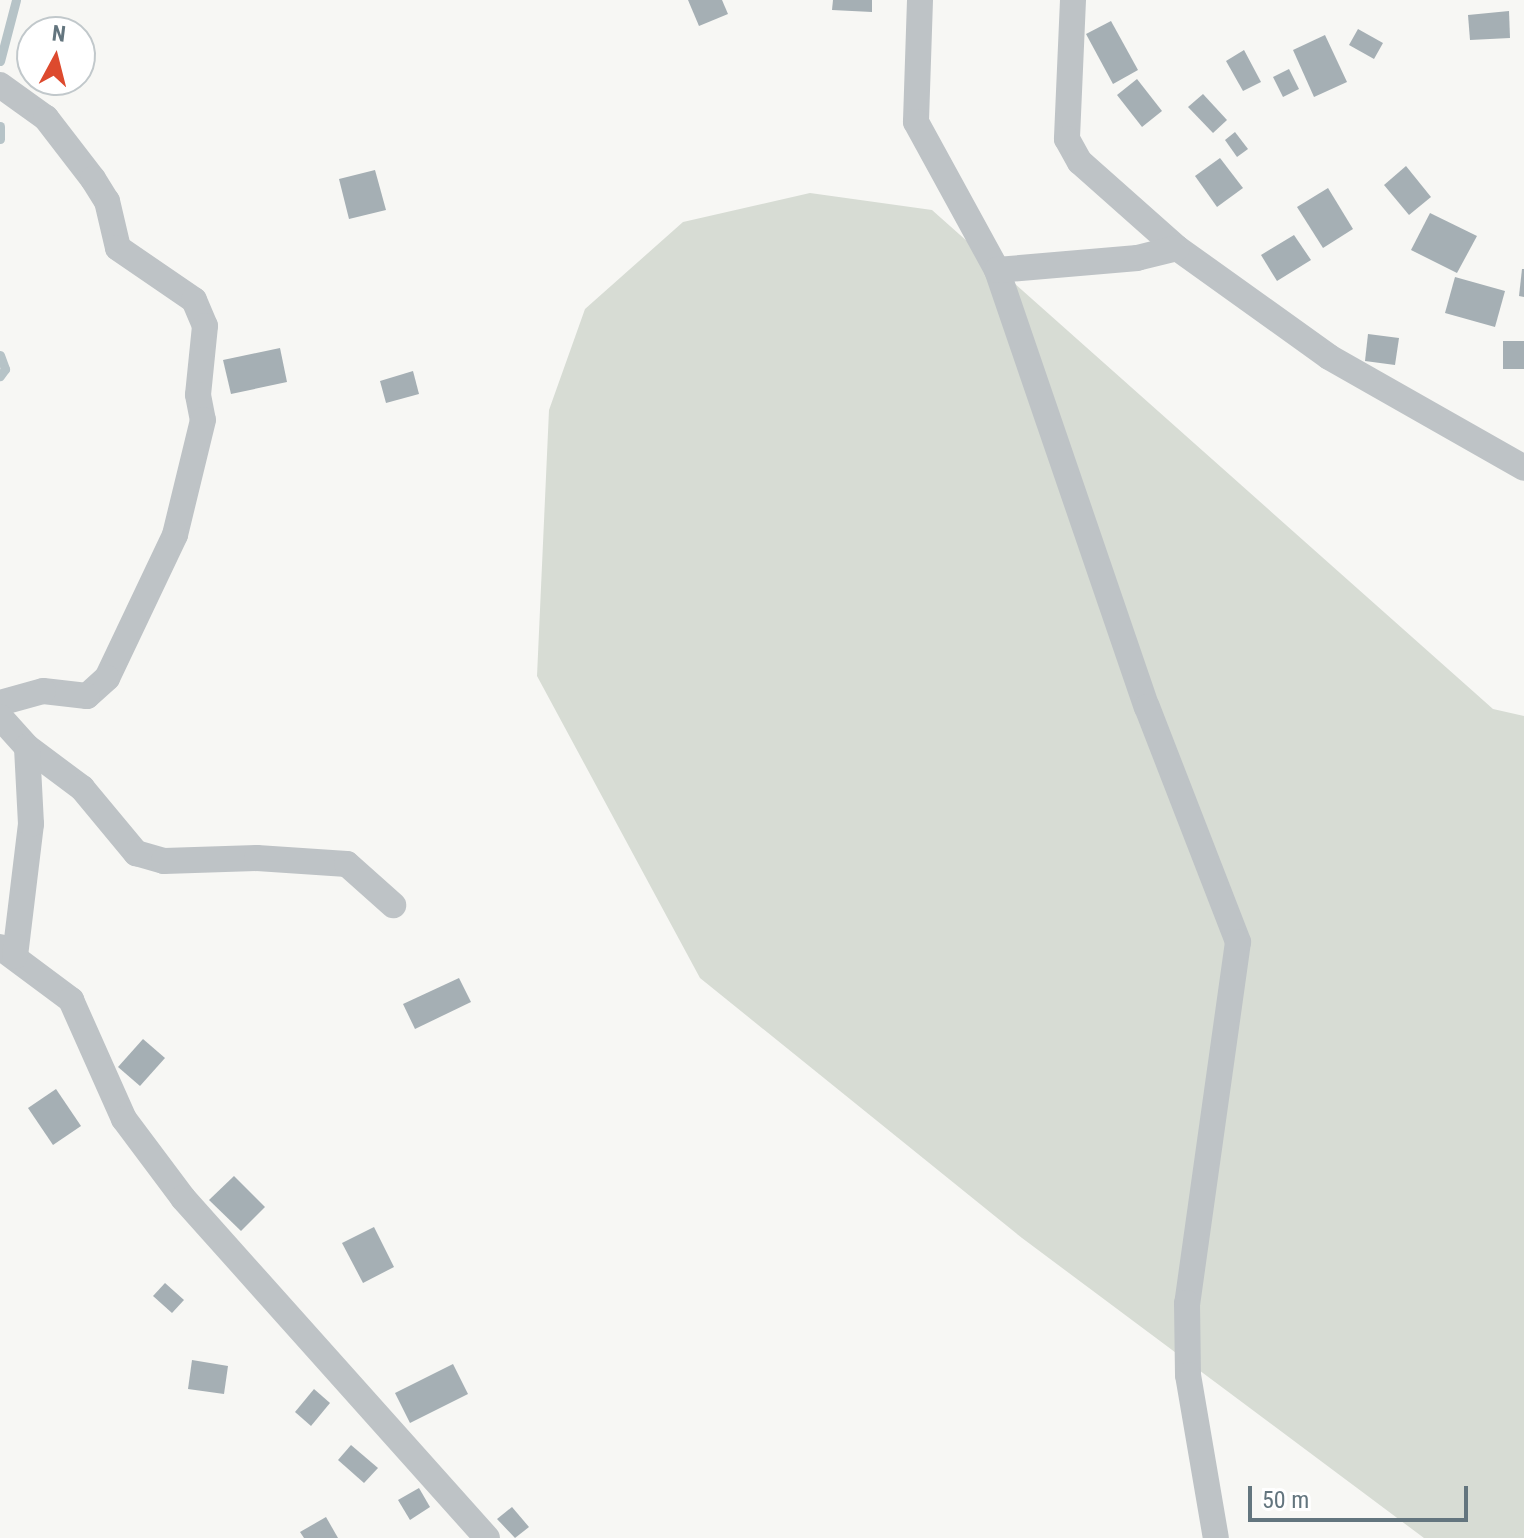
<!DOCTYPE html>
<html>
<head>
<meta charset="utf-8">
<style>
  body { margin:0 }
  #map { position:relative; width:1524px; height:1538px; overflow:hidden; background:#f7f7f4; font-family:"Roboto Condensed",sans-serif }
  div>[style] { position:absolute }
  .green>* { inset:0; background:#d7dcd4 }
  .stream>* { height:9px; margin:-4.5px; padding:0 4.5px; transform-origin:4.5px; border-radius:4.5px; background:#b6c3c7 }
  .building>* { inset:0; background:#a5afb4 }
  .street>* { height:26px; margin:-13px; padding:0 13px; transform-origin:13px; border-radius:13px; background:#bec3c6 }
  span { translate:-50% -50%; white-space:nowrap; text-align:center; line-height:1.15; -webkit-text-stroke:8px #fff; paint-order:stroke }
  .north { position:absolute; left:16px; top:16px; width:80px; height:80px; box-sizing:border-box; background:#fff; border:2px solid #c1c8cb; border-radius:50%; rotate:7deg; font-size:22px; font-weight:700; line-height:32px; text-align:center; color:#63757e }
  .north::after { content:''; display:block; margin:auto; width:28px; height:36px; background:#dd4a2e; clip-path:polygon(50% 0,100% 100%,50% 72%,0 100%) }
  .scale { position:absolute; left:1248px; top:1486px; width:220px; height:36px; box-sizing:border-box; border:4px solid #63757e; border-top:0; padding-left:10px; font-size:24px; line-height:28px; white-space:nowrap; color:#63757e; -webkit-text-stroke:6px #fff; paint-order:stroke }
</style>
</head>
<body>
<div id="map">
  <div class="green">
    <div style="clip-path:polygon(810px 193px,932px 210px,1493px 709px,1524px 716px,1524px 1538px,1424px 1538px,1022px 1238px,700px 978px,537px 676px,549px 410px,585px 309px,683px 222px)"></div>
  </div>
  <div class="stream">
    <div style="left:0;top:61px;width:63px;rotate:-75.3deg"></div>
    <div style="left:0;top:126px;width:13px;rotate:90deg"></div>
    <div style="left:0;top:355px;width:15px;rotate:70deg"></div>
    <div style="left:5px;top:369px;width:9px;rotate:126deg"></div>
  </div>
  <div class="building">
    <div style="clip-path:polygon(688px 0,722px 0,728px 14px,699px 26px)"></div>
    <div style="clip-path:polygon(833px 0,872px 0,872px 12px,832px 10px)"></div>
    <div style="clip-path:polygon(1509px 11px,1510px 38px,1470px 40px,1468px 15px)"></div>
    <div style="clip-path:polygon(1111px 21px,1138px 70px,1113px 84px,1086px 34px)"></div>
    <div style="clip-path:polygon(1358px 29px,1383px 43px,1374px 59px,1349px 45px)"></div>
    <div style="clip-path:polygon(1325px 35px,1347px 82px,1314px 97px,1293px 50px)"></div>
    <div style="clip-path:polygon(1244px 50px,1261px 82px,1243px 91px,1226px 61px)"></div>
    <div style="clip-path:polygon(1289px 69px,1299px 89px,1283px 97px,1273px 77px)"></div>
    <div style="clip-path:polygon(1137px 79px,1162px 111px,1142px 127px,1117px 95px)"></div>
    <div style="clip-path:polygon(1203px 94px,1227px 120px,1213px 133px,1188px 107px)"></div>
    <div style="clip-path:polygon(1235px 132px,1248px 149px,1237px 157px,1225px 140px)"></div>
    <div style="clip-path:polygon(1220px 158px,1243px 188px,1217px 207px,1195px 176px)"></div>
    <div style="clip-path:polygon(1406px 166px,1431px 197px,1409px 215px,1384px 185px)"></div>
    <div style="clip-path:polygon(375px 170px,386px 210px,349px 219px,339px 179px)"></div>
    <div style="clip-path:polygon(1328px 188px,1353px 229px,1323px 248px,1297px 207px)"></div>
    <div style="clip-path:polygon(1430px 213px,1477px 236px,1457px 273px,1411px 250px)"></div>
    <div style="clip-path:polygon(1294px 235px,1311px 260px,1277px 281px,1261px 255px)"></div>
    <div style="clip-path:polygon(1522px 269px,1524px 269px,1524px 297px,1519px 296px)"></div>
    <div style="clip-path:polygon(1455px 277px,1505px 291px,1495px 327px,1445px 313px)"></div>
    <div style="clip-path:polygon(1368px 334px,1399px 338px,1395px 365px,1365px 361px)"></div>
    <div style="clip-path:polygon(1503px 341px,1524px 341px,1524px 369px,1503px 369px)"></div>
    <div style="clip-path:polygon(280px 348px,287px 382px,231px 394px,223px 360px)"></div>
    <div style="clip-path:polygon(413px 371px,419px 394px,386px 403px,380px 381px)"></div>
    <div style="clip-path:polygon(459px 978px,471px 1002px,415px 1029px,403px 1004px)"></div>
    <div style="clip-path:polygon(143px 1039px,165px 1058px,140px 1086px,118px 1067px)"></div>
    <div style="clip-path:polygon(56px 1089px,81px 1126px,53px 1145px,28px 1108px)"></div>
    <div style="clip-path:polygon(234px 1176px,265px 1207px,241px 1231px,209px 1200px)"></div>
    <div style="clip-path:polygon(374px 1227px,394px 1267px,363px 1283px,342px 1243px)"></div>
    <div style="clip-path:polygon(165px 1283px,184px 1300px,172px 1313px,153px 1296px)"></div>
    <div style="clip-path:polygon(192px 1360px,228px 1366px,224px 1394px,188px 1389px)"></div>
    <div style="clip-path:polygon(453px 1364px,468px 1394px,410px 1423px,395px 1393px)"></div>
    <div style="clip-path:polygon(314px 1389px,330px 1403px,311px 1426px,295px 1412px)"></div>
    <div style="clip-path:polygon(351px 1445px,378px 1468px,364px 1483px,338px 1460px)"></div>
    <div style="clip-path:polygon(419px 1488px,430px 1507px,410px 1520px,398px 1500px)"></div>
    <div style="clip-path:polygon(512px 1507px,529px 1527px,515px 1538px,497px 1519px)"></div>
    <div style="clip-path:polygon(326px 1517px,338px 1538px,304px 1538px,300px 1532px)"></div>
  </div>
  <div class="street">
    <div style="left:920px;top:0;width:122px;rotate:91.9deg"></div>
    <div style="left:916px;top:122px;width:169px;rotate:61.3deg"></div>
    <div style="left:997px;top:270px;width:462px;rotate:71.1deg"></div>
    <div style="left:1147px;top:707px;width:252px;rotate:68.8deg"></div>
    <div style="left:1238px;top:942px;width:365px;rotate:98deg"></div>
    <div style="left:1187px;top:1303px;width:72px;rotate:89.2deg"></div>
    <div style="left:1188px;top:1375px;width:165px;rotate:80.3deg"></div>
    <div style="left:1073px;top:0;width:139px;rotate:92.5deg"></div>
    <div style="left:1067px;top:139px;width:26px;rotate:61deg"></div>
    <div style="left:1080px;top:162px;width:130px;rotate:41.6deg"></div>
    <div style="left:1177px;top:248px;width:187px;rotate:35.6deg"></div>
    <div style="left:1329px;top:357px;width:224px;rotate:29.6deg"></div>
    <div style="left:0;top:85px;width:57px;rotate:35.7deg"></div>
    <div style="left:46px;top:118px;width:77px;rotate:52.4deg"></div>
    <div style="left:93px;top:179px;width:26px;rotate:58deg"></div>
    <div style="left:107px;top:201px;width:48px;rotate:76.8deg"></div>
    <div style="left:118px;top:248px;width:92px;rotate:34.4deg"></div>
    <div style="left:194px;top:300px;width:28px;rotate:67deg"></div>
    <div style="left:205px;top:326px;width:69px;rotate:95.8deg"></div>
    <div style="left:198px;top:395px;width:25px;rotate:79deg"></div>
    <div style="left:203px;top:420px;width:118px;rotate:103.7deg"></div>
    <div style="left:175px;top:535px;width:158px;rotate:115.4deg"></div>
    <div style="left:107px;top:678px;width:27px;rotate:138deg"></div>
    <div style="left:87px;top:696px;width:44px;rotate:-173.5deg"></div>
    <div style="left:43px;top:691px;width:45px;rotate:164.4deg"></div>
    <div style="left:997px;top:270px;width:141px;rotate:-4.9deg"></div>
    <div style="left:1137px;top:258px;width:41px;rotate:-14deg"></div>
    <div style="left:0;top:717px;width:40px;rotate:48deg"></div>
    <div style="left:27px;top:747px;width:69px;rotate:36.7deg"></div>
    <div style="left:82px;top:788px;width:85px;rotate:50.3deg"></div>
    <div style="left:136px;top:853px;width:29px;rotate:16deg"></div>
    <div style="left:164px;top:861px;width:93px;rotate:-1.8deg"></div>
    <div style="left:257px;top:858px;width:90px;rotate:3.8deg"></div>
    <div style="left:347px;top:864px;width:62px;rotate:41.7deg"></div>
    <div style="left:0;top:947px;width:89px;rotate:36.7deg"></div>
    <div style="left:71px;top:1000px;width:130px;rotate:66deg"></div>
    <div style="left:124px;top:1119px;width:99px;rotate:53.2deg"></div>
    <div style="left:183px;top:1198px;width:456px;rotate:48.2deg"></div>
    <div style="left:15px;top:956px;width:133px;rotate:-83.1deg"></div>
    <div style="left:31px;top:824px;width:77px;rotate:-93deg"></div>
  </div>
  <div class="north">N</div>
  <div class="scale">50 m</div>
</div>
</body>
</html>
